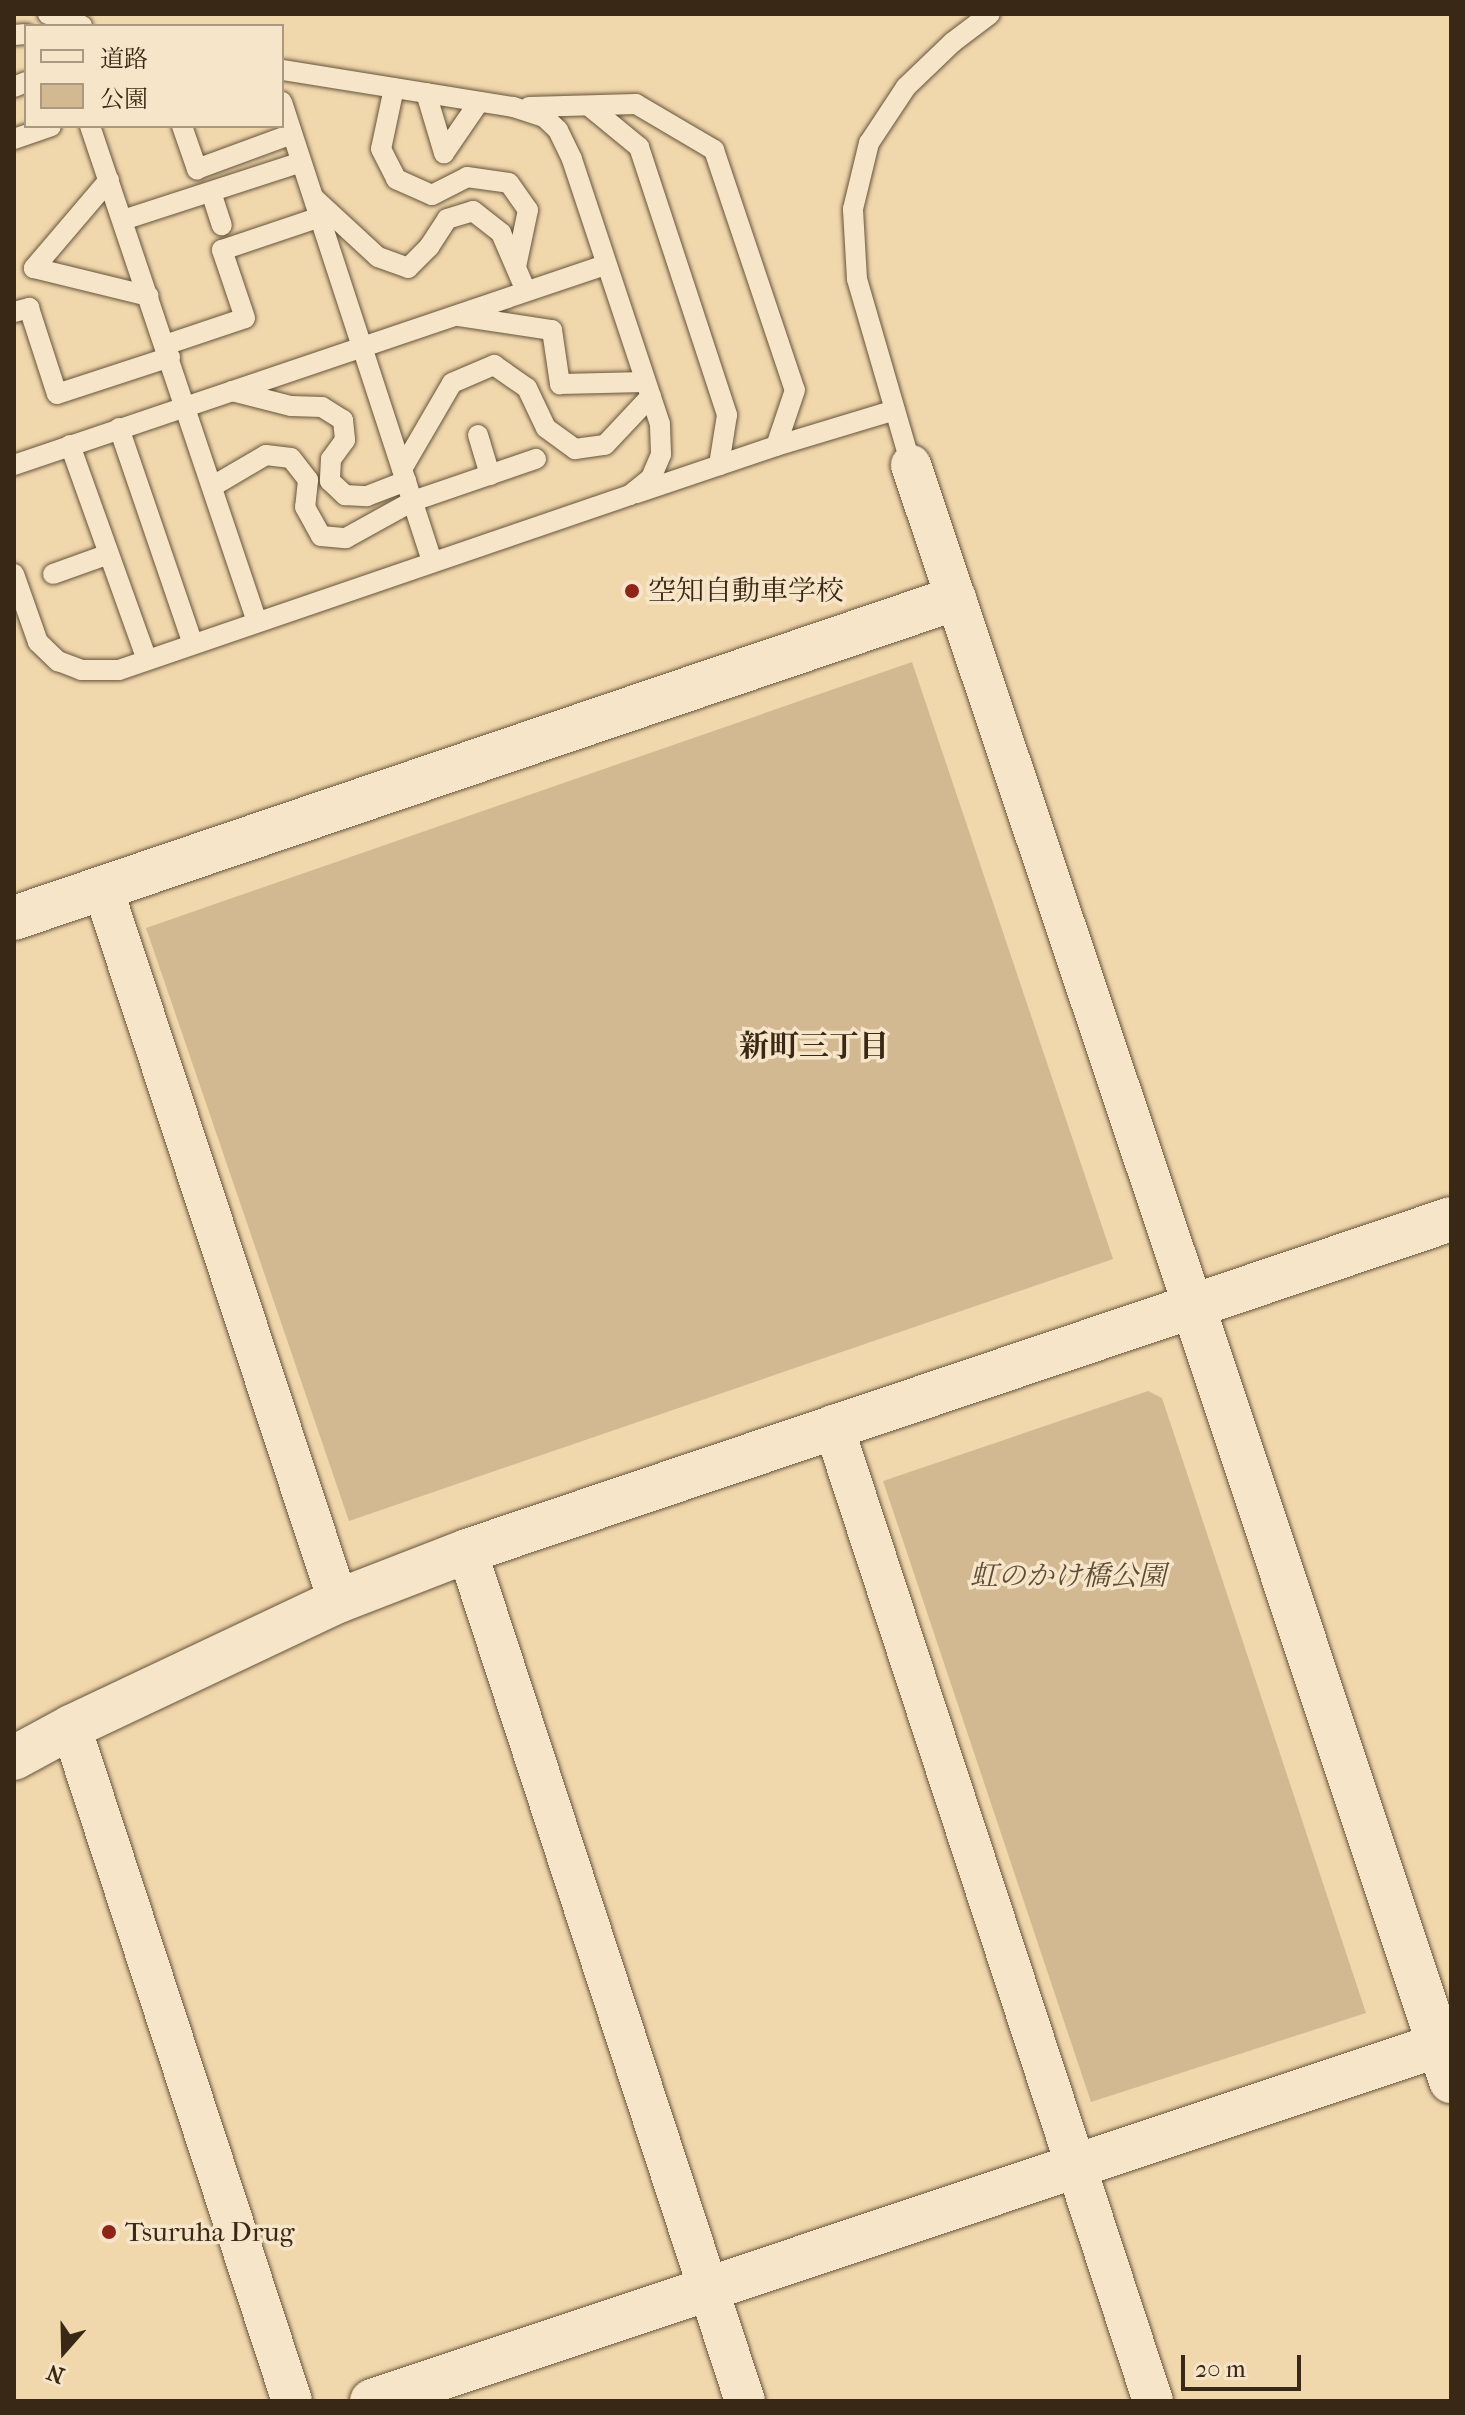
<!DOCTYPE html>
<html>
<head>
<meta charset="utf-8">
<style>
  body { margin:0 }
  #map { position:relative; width:1465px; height:2415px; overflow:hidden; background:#f1d7ac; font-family:"IM FELL French Canon","Noto Serif JP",serif }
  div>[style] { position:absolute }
  .green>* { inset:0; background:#d2b992 }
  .roads { filter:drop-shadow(0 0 2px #66543b) drop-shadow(0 0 2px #66543b) }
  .lane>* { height:20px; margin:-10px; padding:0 10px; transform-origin:10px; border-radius:10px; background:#f6e5c9 }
  .street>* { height:40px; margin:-20px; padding:0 20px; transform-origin:20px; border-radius:20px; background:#f6e5c9 }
  .secondary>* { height:44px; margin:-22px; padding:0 22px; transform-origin:22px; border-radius:22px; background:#f6e5c9 }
  .dots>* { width:22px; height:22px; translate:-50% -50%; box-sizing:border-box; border:4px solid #f6e5c9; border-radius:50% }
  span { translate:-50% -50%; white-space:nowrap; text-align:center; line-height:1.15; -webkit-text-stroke:7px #f6e5c9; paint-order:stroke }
  .poi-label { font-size:28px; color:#382815 }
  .left { translate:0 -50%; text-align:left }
  .park-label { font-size:28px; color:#5e4c34; font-style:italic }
  .neighbourhood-label { font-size:30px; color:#382815; font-weight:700 }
  .frame { position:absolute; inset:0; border:16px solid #382815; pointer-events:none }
  .legend { position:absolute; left:24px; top:24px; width:260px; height:104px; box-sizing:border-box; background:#f6e5c9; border:2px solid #aa9981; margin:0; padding:10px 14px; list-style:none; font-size:24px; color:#382815 }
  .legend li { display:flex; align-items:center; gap:16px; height:40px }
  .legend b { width:40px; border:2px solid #aa9981 }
  .north { position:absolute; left:24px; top:2311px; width:80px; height:80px; -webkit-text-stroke:6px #f6e5c9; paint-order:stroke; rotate:200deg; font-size:22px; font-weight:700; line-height:32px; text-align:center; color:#382815 }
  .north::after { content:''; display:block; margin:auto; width:28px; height:36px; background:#382815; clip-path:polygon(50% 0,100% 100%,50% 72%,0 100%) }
  .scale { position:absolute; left:1181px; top:2355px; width:120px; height:36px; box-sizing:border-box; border:4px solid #382815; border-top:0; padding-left:10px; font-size:24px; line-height:28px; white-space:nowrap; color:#382815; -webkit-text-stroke:6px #f6e5c9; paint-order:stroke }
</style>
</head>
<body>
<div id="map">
  <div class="green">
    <div style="clip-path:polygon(912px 662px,1113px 1259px,349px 1521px,146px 928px)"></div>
    <div style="clip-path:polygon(1148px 1391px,1162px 1398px,1366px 2013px,1091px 2102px,883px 1481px)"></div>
  </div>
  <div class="roads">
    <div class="lane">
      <div style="left:48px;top:14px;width:36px;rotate:19deg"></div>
      <div style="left:14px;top:35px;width:12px;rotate:-5deg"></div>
      <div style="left:14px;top:87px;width:13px;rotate:-23deg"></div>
      <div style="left:394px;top:88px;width:62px;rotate:102deg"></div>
      <div style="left:381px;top:149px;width:34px;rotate:63deg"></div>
      <div style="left:396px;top:179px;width:39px;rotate:24deg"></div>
      <div style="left:432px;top:195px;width:39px;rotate:-27deg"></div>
      <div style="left:467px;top:177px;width:42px;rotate:8.1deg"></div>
      <div style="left:509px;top:183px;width:33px;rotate:55deg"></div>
      <div style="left:528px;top:210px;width:58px;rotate:101.9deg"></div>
      <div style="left:426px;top:93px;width:63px;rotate:73.3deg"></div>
      <div style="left:444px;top:153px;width:62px;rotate:-55.5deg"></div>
      <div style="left:282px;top:102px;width:484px;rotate:71.9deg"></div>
      <div style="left:589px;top:106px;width:65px;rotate:39.4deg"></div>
      <div style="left:639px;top:147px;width:282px;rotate:71.8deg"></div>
      <div style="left:727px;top:415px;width:51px;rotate:99.1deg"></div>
      <div style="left:529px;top:107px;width:107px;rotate:-1.6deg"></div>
      <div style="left:636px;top:104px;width:91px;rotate:30.5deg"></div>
      <div style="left:714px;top:150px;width:253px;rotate:71.4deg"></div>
      <div style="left:795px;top:390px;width:59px;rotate:108.7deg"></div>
      <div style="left:776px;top:446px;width:147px;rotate:161.3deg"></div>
      <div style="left:90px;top:126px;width:523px;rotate:71.39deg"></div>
      <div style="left:182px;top:126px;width:46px;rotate:70.8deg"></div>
      <div style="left:197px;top:169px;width:101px;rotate:-20.2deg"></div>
      <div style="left:14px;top:139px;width:39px;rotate:-19deg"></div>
      <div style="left:109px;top:180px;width:116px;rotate:130.4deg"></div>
      <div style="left:34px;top:268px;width:118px;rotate:13.7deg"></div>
      <div style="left:211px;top:192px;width:35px;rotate:72deg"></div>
      <div style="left:314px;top:198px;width:87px;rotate:42.7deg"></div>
      <div style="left:378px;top:257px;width:32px;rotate:20deg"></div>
      <div style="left:408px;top:268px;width:30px;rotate:-45deg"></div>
      <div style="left:429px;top:247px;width:33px;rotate:-57deg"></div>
      <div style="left:447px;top:219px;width:27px;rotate:-17deg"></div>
      <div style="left:473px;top:211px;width:36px;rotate:38deg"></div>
      <div style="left:501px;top:233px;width:63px;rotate:66.7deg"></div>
      <div style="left:123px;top:220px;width:187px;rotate:-18deg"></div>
      <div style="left:14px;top:312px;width:16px;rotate:-15deg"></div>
      <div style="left:29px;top:308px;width:90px;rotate:72deg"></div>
      <div style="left:57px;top:394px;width:119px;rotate:-18.1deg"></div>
      <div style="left:459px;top:316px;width:94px;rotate:8.6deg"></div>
      <div style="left:552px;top:330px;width:55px;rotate:81.6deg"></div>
      <div style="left:560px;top:384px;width:85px;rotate:-1.3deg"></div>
      <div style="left:165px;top:345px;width:84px;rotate:-18.6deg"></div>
      <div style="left:245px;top:318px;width:72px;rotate:-108.7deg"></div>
      <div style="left:222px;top:250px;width:103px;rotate:-18.6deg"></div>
      <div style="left:232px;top:391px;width:61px;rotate:14.3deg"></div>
      <div style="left:291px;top:406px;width:31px;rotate:2deg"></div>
      <div style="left:322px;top:407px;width:25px;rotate:32deg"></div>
      <div style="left:343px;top:420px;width:20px;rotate:84deg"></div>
      <div style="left:345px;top:440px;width:24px;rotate:126deg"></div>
      <div style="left:331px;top:459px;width:22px;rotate:93deg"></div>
      <div style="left:330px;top:481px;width:21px;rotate:43deg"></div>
      <div style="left:345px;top:495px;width:22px;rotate:3deg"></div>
      <div style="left:367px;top:496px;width:42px;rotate:-21deg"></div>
      <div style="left:119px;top:428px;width:228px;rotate:71.1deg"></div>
      <div style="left:478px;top:435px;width:42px;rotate:73.3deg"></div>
      <div style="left:70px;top:445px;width:228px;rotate:70.3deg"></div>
      <div style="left:776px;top:446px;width:124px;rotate:-16.8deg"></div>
      <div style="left:14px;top:465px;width:624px;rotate:-18.7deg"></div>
      <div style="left:911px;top:465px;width:194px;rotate:-106.2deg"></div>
      <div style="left:857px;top:279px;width:70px;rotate:-93.3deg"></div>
      <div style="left:853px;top:209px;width:68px;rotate:-76.4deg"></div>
      <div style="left:869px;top:143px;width:67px;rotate:-56.5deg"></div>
      <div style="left:906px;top:87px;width:65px;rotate:-43.8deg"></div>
      <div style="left:953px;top:42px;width:46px;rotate:-37.1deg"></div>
      <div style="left:402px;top:469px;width:99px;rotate:-59.8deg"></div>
      <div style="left:452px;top:383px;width:46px;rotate:-23.2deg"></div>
      <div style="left:494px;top:365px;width:40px;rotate:34.9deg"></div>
      <div style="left:527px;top:388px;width:44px;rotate:64.6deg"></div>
      <div style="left:546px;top:428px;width:36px;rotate:36deg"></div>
      <div style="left:575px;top:449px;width:30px;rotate:-8deg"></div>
      <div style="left:605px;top:445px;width:67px;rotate:-46.8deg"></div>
      <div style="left:213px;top:486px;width:61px;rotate:-30.3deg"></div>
      <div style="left:266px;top:455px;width:25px;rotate:7deg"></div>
      <div style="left:291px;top:458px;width:28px;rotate:52deg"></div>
      <div style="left:308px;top:480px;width:27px;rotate:96deg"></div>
      <div style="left:305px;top:507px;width:33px;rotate:61deg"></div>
      <div style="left:321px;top:536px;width:25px;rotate:5deg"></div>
      <div style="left:346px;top:538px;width:77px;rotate:-28.9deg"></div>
      <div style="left:413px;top:501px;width:130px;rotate:-18.9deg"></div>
      <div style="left:14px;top:574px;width:72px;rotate:70.6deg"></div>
      <div style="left:38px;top:642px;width:28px;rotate:44deg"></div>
      <div style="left:58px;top:661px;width:25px;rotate:21deg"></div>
      <div style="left:81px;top:670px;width:38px"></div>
      <div style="left:119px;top:670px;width:540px;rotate:-18.9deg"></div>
      <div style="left:630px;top:495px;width:27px;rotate:-39deg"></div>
      <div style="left:651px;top:478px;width:26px;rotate:-67deg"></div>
      <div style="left:661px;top:454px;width:30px;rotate:-92deg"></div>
      <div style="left:660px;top:424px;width:279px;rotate:-108.4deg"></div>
      <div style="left:572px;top:159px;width:32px;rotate:-116deg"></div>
      <div style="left:558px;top:130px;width:19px;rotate:-137deg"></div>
      <div style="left:544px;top:117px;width:33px;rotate:-162deg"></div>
      <div style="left:513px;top:107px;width:234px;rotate:-170.9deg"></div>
      <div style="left:53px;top:574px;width:59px;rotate:-19.7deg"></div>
    </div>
    <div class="street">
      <div style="left:911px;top:465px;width:887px;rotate:71.46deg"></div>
      <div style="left:103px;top:889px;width:750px;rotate:71.73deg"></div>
      <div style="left:833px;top:1425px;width:1027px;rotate:71.85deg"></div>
      <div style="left:467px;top:1551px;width:894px;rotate:71.89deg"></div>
      <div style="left:71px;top:1727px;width:709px;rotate:71.85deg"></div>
    </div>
    <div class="secondary">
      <div style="left:14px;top:918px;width:993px;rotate:-18.75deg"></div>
      <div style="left:1193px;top:1306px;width:817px;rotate:71.59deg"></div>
      <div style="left:14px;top:1758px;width:65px;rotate:-28.5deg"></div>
      <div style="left:71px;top:1727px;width:295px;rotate:-25.3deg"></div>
      <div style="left:338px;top:1601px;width:138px;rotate:-21.2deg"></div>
      <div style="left:467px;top:1551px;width:1038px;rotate:-18.64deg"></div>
      <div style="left:372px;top:2401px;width:1137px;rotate:-18.45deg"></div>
    </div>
  </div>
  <div class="dots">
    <div style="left:632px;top:591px;background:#8f2418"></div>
    <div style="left:109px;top:2232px;background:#8f2418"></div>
  </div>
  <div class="poi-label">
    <span class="left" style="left:648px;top:591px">空知自動車学校</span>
    <span class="left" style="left:125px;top:2232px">Tsuruha Drug</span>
  </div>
  <div class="park-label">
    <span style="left:1068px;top:1576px">虹のかけ橋公園</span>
  </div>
  <div class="neighbourhood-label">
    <span style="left:814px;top:1047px">新町三丁目</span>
  </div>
  <div class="frame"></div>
  <ul class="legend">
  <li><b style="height:10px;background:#f6e5c9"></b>道路</li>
  <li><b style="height:22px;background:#d2b992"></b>公園</li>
  </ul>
  <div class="north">N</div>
  <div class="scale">20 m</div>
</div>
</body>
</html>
